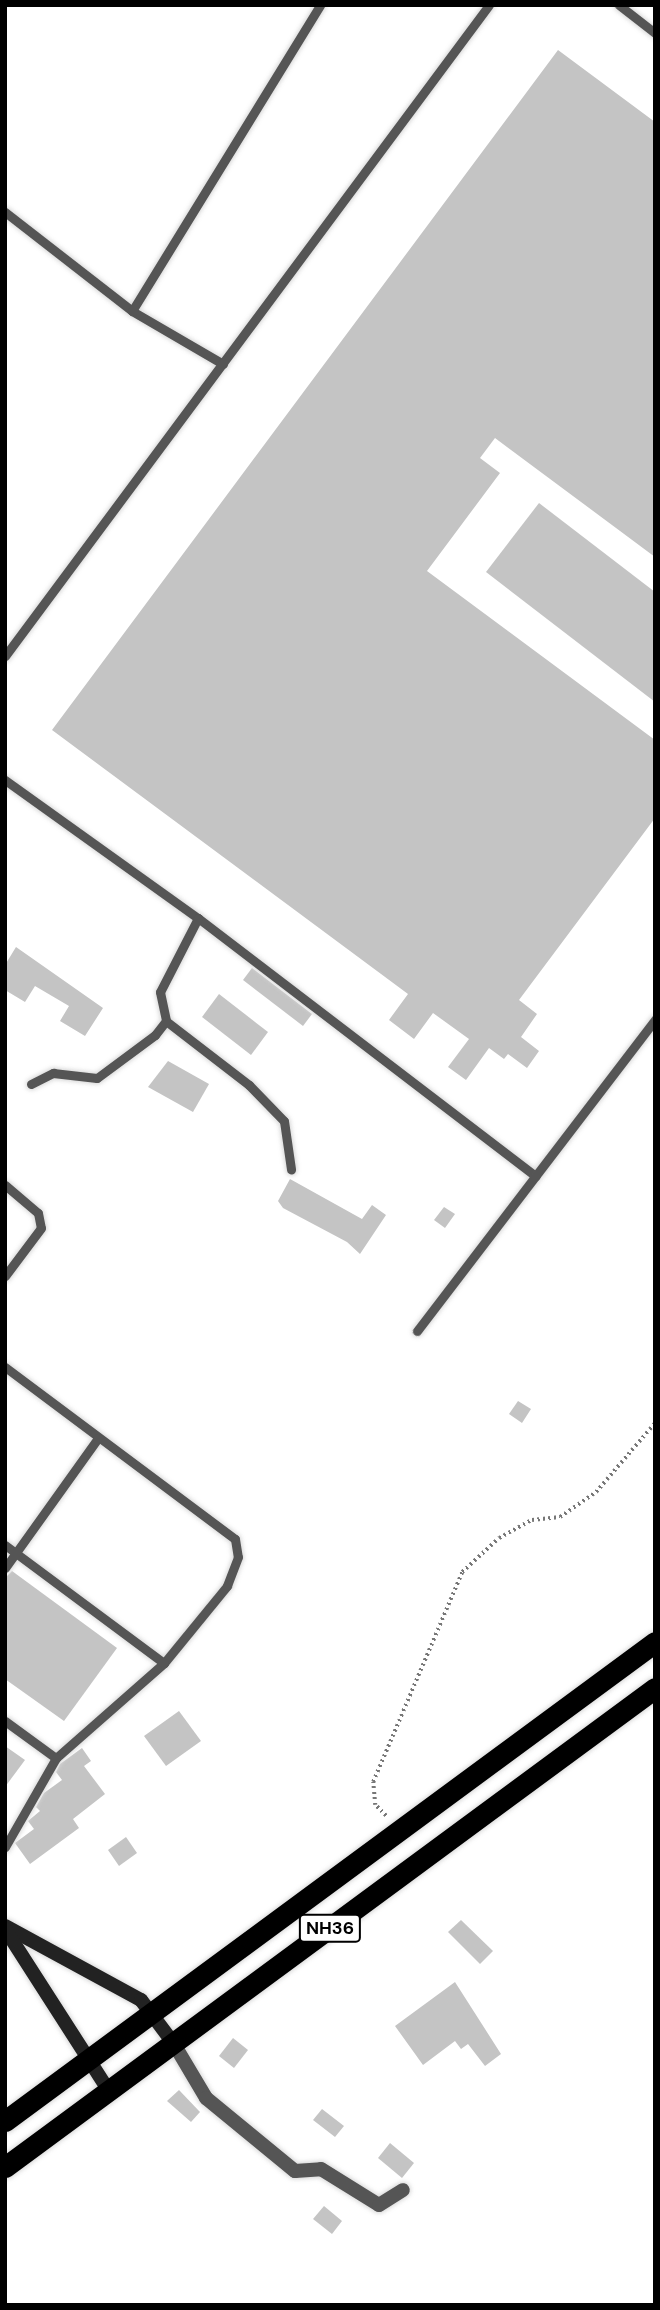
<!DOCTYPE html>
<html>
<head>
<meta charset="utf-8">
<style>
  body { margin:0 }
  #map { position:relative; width:660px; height:2310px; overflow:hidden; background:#fff; font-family:"DM Sans",sans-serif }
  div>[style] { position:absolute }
  .building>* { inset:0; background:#c4c4c4 }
  .path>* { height:3.5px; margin-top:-1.75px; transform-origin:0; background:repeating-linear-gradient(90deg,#777 0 2px,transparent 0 5.5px) }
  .roads { filter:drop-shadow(0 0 2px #dbdbdb) drop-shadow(0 0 2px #dbdbdb) }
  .lane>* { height:9px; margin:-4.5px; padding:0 4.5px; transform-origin:4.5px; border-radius:4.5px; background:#555 }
  .street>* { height:14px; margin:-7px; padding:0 7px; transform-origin:7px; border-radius:7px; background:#555 }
  .secondary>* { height:14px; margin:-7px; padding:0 7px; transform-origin:7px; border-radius:7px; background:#222 }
  .highway>* { height:21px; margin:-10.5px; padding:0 10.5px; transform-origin:10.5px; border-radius:10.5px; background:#000 }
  span { translate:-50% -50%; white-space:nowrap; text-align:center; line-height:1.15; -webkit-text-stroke:5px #fff; paint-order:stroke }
  .shield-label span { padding:2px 5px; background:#fff; border:2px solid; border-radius:5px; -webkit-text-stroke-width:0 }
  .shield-label { font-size:18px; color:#000; font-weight:700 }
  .frame { position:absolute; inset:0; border:7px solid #000; pointer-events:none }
</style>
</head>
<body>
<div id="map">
  <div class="building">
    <div style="clip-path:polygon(558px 50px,655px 122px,655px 557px,495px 438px,480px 458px,500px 473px,427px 571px,655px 740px,655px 818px,519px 1000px,537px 1014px,521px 1037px,539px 1051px,527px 1068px,508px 1054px,504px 1059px,489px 1048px,466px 1080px,448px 1067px,469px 1039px,433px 1013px,414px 1039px,389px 1020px,408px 994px,52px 730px)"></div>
    <div style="clip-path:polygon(539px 503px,655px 592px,655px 702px,486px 572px)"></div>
    <div style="clip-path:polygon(16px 947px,103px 1008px,85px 1036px,60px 1021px,69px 1006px,35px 986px,25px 1002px,5px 990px,5px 965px)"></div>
    <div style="clip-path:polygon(252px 968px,312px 1014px,303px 1026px,243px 980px)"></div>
    <div style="clip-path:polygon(219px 994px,268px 1032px,251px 1055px,202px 1017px)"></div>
    <div style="clip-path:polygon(168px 1061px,209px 1084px,193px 1112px,148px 1087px)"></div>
    <div style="clip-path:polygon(290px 1179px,362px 1219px,372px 1205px,386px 1215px,360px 1254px,347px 1242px,283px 1208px,278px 1201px)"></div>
    <div style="clip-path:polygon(444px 1207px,455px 1214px,445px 1228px,434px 1220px)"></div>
    <div style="clip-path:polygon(518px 1401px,531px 1409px,522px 1423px,509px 1414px)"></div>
    <div style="clip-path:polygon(12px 1571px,117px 1648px,64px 1721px,5px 1679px,5px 1578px)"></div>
    <div style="clip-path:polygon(179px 1711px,201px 1741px,166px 1766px,144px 1736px)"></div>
    <div style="clip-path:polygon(5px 1746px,25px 1760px,5px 1787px)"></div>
    <div style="clip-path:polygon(82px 1748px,91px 1761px,84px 1766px,105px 1794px,73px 1819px,79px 1828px,30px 1864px,15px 1843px,34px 1829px,28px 1821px,40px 1811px,36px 1807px,44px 1793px,62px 1780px,56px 1772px,60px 1764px)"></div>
    <div style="clip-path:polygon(126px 1837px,137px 1853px,119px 1866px,108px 1850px)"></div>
    <div style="clip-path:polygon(461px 1920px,493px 1951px,480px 1964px,448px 1932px)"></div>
    <div style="clip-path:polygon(455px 1982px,501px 2054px,485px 2066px,468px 2044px,461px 2049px,455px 2041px,423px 2065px,395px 2026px)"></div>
    <div style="clip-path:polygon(233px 2038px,248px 2050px,234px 2068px,219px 2056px)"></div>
    <div style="clip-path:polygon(179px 2090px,200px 2112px,191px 2122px,167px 2101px)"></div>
    <div style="clip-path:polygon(322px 2109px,344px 2126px,335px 2137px,313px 2120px)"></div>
    <div style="clip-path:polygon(390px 2143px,414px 2163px,402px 2178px,378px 2158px)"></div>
    <div style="clip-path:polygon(324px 2206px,342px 2221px,332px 2234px,313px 2219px)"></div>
  </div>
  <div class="path">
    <div style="left:386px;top:1816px;width:16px;rotate:-135deg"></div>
    <div style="left:375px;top:1805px;width:23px;rotate:-95deg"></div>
    <div style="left:373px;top:1782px;width:228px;rotate:-67deg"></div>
    <div style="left:462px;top:1572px;width:50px;rotate:-42.6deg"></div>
    <div style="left:499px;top:1538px;width:38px;rotate:-29deg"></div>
    <div style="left:532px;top:1520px;width:28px;rotate:-6deg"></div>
    <div style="left:560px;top:1517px;width:44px;rotate:-34.8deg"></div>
    <div style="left:596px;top:1492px;width:91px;rotate:-49.5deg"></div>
  </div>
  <div class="roads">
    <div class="lane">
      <div style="left:619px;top:5px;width:46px;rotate:37.9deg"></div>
      <div style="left:5px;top:212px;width:161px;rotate:37.9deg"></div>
      <div style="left:223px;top:364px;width:105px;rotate:-149.8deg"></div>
      <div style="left:132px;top:311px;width:359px;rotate:-58.4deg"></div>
      <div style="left:5px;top:656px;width:811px;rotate:-53.37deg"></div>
      <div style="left:5px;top:780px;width:237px;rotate:35.6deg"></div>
      <div style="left:198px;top:918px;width:425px;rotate:37.4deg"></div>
      <div style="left:198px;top:918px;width:83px;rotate:117.2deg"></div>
      <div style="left:160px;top:992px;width:30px;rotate:78deg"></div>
      <div style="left:166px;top:1021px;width:105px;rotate:37.6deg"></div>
      <div style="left:249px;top:1085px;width:50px;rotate:45.8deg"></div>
      <div style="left:284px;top:1121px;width:49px;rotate:81.7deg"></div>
      <div style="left:31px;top:1084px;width:25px;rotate:-27deg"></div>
      <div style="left:53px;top:1073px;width:44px;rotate:6.5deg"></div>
      <div style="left:97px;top:1078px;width:72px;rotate:-36.6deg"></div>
      <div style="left:155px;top:1035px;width:18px;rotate:-52deg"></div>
      <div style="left:5px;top:1185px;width:43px;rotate:40.3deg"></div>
      <div style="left:38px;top:1213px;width:15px;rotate:79deg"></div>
      <div style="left:41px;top:1228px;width:60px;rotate:126.9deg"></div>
      <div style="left:417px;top:1331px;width:392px;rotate:-52.6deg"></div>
      <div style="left:5px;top:1367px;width:287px;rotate:36.8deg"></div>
      <div style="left:235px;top:1539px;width:18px;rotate:81deg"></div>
      <div style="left:238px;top:1557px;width:31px;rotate:111deg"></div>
      <div style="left:227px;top:1586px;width:99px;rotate:129.3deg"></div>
      <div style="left:164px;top:1663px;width:144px;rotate:138.7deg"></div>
      <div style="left:56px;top:1758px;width:103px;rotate:119.8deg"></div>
      <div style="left:5px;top:1545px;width:198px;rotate:36.6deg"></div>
      <div style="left:5px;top:1568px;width:160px;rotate:-54.4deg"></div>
      <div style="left:5px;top:1721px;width:63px;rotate:36deg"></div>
    </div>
    <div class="street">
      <div style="left:174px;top:2044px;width:63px;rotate:59.3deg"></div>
      <div style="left:206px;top:2098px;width:115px;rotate:39.4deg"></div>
      <div style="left:295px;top:2171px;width:26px;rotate:-4deg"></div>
      <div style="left:321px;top:2169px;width:68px;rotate:31.8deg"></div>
      <div style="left:379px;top:2205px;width:28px;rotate:-32deg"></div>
    </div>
    <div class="secondary">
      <div style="left:5px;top:1926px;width:155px;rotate:28.6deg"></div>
      <div style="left:141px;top:2000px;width:55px;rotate:53.1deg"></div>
      <div style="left:5px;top:1929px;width:193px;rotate:57.3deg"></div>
    </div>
    <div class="highway">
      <div style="left:5px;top:2121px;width:807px;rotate:-36.39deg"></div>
      <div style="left:5px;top:2167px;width:807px;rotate:-36.39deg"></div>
    </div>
  </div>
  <div class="shield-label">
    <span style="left:330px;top:1928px">NH36</span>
  </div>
  <div class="frame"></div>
</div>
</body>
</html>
